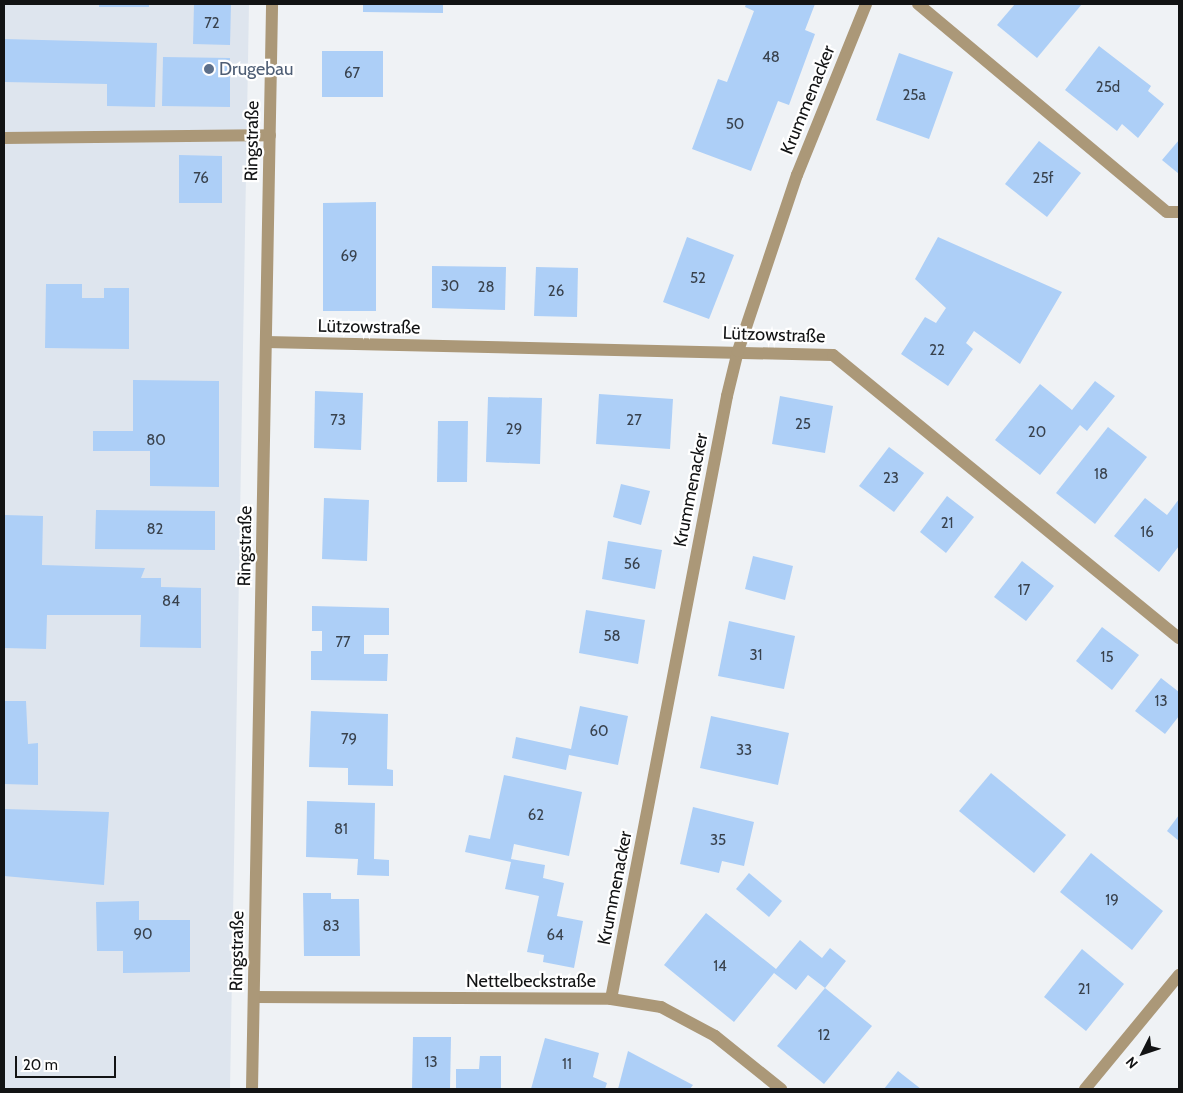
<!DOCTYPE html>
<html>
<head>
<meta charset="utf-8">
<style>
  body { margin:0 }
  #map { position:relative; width:1183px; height:1093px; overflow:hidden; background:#eff2f5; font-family:Cabin,sans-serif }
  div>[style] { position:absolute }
  .built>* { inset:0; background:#dee5ee }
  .building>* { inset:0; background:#adcff7 }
  .lane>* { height:12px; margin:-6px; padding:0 6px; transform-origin:6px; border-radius:6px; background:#ab9878 }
  .street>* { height:12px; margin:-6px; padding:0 6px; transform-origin:6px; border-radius:6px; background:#ab9878 }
  .dots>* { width:14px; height:14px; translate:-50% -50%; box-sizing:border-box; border:2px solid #fff; border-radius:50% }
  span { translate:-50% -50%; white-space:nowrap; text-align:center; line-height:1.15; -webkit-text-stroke:4.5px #fff; paint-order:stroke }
  .number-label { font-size:15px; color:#39424d }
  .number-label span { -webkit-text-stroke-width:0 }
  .service-label { font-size:18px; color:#4e5e75 }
  .left { translate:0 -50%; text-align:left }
  .street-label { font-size:18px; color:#121314 }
  .frame { position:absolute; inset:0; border:5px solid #121314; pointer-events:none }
  .north { position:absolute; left:1118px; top:1028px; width:50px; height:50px; -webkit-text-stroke:4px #fff; paint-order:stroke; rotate:229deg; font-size:14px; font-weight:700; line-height:20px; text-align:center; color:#121314 }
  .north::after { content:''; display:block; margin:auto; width:18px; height:22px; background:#121314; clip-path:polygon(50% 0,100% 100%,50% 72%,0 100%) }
  .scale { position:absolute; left:15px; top:1056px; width:101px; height:22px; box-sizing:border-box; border:2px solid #121314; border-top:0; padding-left:6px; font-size:15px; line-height:18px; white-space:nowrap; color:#121314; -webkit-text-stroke:4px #fff; paint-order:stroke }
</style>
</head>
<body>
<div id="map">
  <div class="built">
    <div style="clip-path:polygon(4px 4px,249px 4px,230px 1089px,4px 1089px)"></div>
  </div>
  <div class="building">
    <div style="clip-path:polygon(99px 4px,149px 4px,149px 7px,99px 7px)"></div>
    <div style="clip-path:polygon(194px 4px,231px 4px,230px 45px,193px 44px)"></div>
    <div style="clip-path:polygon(363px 4px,443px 4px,443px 13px,363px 12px)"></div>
    <div style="clip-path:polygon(746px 4px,815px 4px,805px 30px,815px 34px,789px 105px,778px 101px,751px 171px,692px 149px,718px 79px,727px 82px,754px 11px,745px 7px)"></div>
    <div style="clip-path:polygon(1015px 4px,1082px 4px,1037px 58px,997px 25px)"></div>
    <div style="clip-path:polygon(4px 39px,157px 43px,155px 107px,107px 106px,107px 84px,4px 82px)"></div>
    <div style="clip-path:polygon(1099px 46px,1151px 86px,1148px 91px,1164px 104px,1138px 138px,1122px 124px,1117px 131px,1065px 90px)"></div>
    <div style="clip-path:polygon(322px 51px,383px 51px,383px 97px,322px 97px)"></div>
    <div style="clip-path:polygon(899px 53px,953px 72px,929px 139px,876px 120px)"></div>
    <div style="clip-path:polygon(163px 57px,230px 58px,230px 107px,162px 106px)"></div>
    <div style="clip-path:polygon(1179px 140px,1179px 174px,1162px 160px)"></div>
    <div style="clip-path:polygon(1039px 141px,1081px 173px,1047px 217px,1005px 184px)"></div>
    <div style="clip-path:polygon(179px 155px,222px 156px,222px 203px,179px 203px)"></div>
    <div style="clip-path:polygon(376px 202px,376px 311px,323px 311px,323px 203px)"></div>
    <div style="clip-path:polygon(687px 237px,734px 255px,709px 319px,663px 302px)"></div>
    <div style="clip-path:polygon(938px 237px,1062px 292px,1020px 364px,974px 331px,966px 343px,973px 349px,948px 386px,901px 354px,925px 317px,936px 323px,946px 308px,915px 279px)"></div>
    <div style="clip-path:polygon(432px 266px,506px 267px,505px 310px,432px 308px)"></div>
    <div style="clip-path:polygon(536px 267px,578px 268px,577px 317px,534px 316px)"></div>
    <div style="clip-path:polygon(46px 284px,82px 284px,82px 298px,104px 298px,104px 288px,129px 288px,129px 349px,45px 348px)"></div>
    <div style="clip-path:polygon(133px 380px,219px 381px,219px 487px,150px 486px,150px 451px,93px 451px,93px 431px,133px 431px)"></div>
    <div style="clip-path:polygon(1095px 381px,1115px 396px,1087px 431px,1080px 425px,1040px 475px,995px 440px,1040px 384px,1072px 410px)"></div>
    <div style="clip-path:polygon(315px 391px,363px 393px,361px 450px,314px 448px)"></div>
    <div style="clip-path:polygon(599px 394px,673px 399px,670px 449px,596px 444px)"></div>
    <div style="clip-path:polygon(780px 396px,833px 406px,825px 453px,772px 444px)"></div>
    <div style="clip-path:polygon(488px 397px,542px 398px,540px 464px,486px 462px)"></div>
    <div style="clip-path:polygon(438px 421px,468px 421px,467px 482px,437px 482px)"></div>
    <div style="clip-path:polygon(1108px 427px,1147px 457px,1095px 524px,1056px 493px)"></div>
    <div style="clip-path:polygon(889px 447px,924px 473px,894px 512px,859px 486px)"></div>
    <div style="clip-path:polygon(621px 484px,650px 491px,641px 525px,613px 517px)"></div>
    <div style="clip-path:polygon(947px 496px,974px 517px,946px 553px,920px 532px)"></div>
    <div style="clip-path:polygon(324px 498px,369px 500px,367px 561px,322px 559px)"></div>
    <div style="clip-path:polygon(1145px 498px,1167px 515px,1179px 499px,1179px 546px,1159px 572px,1114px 536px)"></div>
    <div style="clip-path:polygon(96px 510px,215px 511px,215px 550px,95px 549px)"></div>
    <div style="clip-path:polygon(4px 515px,43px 516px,42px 565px,145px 568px,141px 578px,161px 578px,161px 587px,201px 588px,201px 648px,140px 647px,141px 615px,47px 615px,46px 649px,4px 648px)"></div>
    <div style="clip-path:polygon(608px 541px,662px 550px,655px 589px,602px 579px)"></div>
    <div style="clip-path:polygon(753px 556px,793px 566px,785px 600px,745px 589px)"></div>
    <div style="clip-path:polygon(1022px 561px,1054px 586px,1026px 621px,994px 597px)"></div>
    <div style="clip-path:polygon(312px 606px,389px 608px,389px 635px,364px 635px,364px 654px,388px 654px,387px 681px,311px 680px,311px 651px,322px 651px,322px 631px,312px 631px)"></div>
    <div style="clip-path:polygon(586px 610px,645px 620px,638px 664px,579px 653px)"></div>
    <div style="clip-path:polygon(729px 621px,795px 636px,784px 689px,718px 676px)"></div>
    <div style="clip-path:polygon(1102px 627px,1139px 655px,1112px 690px,1076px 661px)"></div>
    <div style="clip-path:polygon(1161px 678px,1179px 692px,1179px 716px,1165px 734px,1135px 711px)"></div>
    <div style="clip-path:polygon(4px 701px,26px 701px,28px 744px,38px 743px,38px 785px,4px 784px)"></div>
    <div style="clip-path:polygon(580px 706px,628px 716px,618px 765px,569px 755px,566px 770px,512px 758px,516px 737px,571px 749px)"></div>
    <div style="clip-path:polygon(311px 711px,388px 714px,387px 769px,393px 770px,393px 786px,348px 785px,348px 768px,309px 767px)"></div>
    <div style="clip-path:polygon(711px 716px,789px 733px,778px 785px,700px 768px)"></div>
    <div style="clip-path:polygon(991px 773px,1066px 835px,1034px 873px,959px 811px)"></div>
    <div style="clip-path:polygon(504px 775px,582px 792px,569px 856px,514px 844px,511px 859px,545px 865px,543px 878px,564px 883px,557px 916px,583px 921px,574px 968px,543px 962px,544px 955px,527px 952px,539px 896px,505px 889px,511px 862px,465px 852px,469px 835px,490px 839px)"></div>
    <div style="clip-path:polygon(307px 801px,375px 803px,374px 859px,389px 860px,389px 876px,357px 875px,358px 859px,306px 857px)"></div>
    <div style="clip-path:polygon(693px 807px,754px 822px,744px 866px,722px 861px,719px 873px,680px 864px)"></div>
    <div style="clip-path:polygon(4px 809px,109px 812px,104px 885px,4px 876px)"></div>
    <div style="clip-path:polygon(1179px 815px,1179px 841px,1167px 831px)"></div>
    <div style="clip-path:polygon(1091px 853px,1163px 911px,1132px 950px,1060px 892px)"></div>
    <div style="clip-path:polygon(749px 873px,782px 901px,769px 917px,736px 889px)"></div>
    <div style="clip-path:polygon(303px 893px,331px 893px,331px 899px,359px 899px,360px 956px,304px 956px)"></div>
    <div style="clip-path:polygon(139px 901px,139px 920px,190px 920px,190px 972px,123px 973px,123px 951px,97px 951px,96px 902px)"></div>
    <div style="clip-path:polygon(706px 913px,776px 969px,800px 940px,822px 958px,830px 948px,846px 961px,825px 988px,808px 975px,796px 990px,774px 973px,734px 1022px,664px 965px)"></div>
    <div style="clip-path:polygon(1082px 949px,1124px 984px,1086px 1031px,1044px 997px)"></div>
    <div style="clip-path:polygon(825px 988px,872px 1026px,824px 1084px,777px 1046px)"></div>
    <div style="clip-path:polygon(413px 1037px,451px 1037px,450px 1089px,412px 1089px)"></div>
    <div style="clip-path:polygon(545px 1038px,599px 1053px,593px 1077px,607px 1083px,605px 1089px,531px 1089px)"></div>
    <div style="clip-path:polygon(628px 1051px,693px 1085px,690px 1089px,618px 1089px)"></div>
    <div style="clip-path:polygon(480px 1056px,501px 1056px,501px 1089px,456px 1089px,456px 1069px,479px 1069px)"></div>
    <div style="clip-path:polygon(898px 1071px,921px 1089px,884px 1089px)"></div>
  </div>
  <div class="lane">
    <div style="left:918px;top:4px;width:324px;rotate:39.9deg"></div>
    <div style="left:1167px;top:212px;width:12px"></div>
    <div style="left:4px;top:138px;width:266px;rotate:-0.6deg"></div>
  </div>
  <div class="street">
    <div style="left:266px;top:342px;width:567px;rotate:1.31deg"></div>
    <div style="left:833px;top:355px;width:447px;rotate:39.3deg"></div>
    <div style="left:254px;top:997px;width:357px;rotate:0.3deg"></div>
    <div style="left:611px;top:999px;width:51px;rotate:9.1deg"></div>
    <div style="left:661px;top:1007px;width:61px;rotate:28.2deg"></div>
    <div style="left:715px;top:1036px;width:85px;rotate:38.8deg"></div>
    <div style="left:611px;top:999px;width:614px;rotate:-79.11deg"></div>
    <div style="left:727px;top:396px;width:46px;rotate:-76.3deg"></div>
    <div style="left:738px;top:351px;width:186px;rotate:-71.5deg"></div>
    <div style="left:797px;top:175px;width:184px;rotate:-68deg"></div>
    <div style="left:252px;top:1089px;width:1085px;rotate:-88.94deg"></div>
    <div style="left:1085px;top:1089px;width:148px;rotate:-50.5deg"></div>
  </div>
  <div class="dots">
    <div style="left:209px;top:69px;background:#5c6f8a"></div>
  </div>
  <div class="number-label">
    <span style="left:212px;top:24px">72</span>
    <span style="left:771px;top:58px">48</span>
    <span style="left:352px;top:74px">67</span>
    <span style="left:1108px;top:88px">25d</span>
    <span style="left:914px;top:96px">25a</span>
    <span style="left:735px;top:125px">50</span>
    <span style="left:201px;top:179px">76</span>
    <span style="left:1043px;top:179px">25f</span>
    <span style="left:349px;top:257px">69</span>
    <span style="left:698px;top:279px">52</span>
    <span style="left:450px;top:287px">30</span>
    <span style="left:486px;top:288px">28</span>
    <span style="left:556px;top:292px">26</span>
    <span style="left:937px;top:351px">22</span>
    <span style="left:338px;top:421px">73</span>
    <span style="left:634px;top:421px">27</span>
    <span style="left:803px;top:425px">25</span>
    <span style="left:514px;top:430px">29</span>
    <span style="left:1037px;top:433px">20</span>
    <span style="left:156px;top:441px">80</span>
    <span style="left:1101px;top:475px">18</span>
    <span style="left:891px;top:479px">23</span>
    <span style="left:947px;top:524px">21</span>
    <span style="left:155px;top:530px">82</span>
    <span style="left:1147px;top:533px">16</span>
    <span style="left:632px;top:565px">56</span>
    <span style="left:1024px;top:591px">17</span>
    <span style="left:171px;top:602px">84</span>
    <span style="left:612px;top:637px">58</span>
    <span style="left:343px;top:643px">77</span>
    <span style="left:756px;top:656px">31</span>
    <span style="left:1107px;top:658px">15</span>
    <span style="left:1161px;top:702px">13</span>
    <span style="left:599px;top:732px">60</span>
    <span style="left:349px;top:740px">79</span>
    <span style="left:744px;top:751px">33</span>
    <span style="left:536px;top:816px">62</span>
    <span style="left:341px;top:830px">81</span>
    <span style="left:718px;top:841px">35</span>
    <span style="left:1112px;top:901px">19</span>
    <span style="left:331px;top:927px">83</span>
    <span style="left:143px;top:935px">90</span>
    <span style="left:555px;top:936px">64</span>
    <span style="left:720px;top:967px">14</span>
    <span style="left:1084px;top:990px">21</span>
    <span style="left:824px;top:1036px">12</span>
    <span style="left:431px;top:1063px">13</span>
    <span style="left:567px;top:1065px">11</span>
  </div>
  <div class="service-label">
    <span class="left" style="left:219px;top:69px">Drugebau</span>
  </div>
  <div class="street-label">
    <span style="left:808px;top:100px;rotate:-68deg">Krummenacker</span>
    <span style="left:252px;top:141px;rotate:-89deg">Ringstraße</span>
    <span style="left:369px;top:327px;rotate:1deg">Lützowstraße</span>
    <span style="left:774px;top:335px;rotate:2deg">Lützowstraße</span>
    <span style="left:691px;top:490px;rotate:-79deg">Krummenacker</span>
    <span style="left:245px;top:546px;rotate:-89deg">Ringstraße</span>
    <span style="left:615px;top:888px;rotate:-79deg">Krummenacker</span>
    <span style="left:237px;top:951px;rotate:-89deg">Ringstraße</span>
    <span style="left:531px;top:981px">Nettelbeckstraße</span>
  </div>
  <div class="frame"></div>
  <div class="north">N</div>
  <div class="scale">20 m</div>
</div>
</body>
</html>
